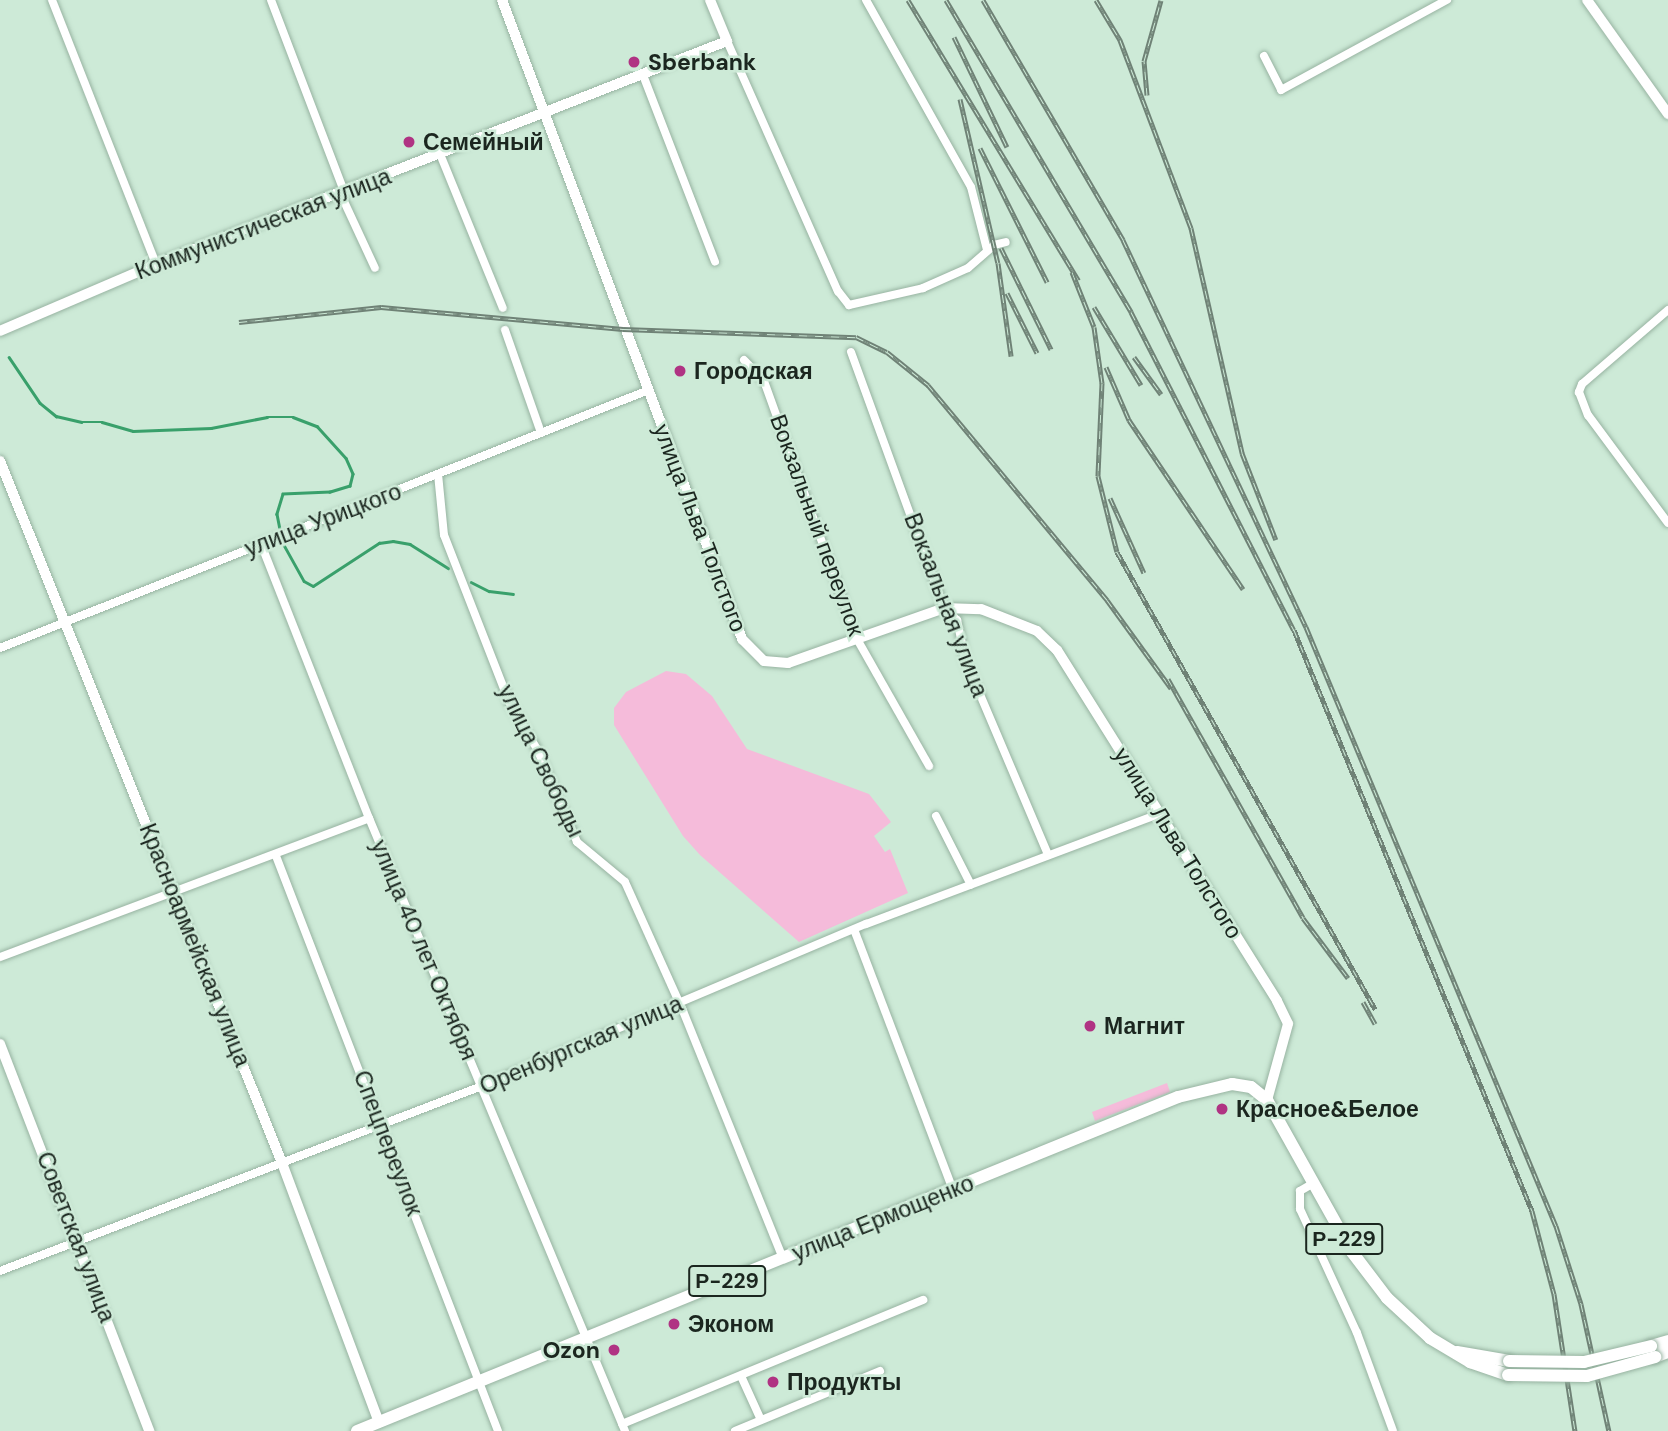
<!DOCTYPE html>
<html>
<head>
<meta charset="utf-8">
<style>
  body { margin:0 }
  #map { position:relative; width:1668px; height:1431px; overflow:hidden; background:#cdead7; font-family:"DM Sans",sans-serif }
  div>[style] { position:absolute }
  .green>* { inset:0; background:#f5bbda }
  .stream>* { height:2.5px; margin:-1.25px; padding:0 1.25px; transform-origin:1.25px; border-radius:1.25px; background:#39a06b }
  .roads { filter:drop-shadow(0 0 2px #97b3a1) drop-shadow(0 0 2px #97b3a1) }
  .minor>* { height:8px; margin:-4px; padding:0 4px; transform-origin:4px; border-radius:4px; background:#fff }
  .tertiary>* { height:10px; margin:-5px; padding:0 5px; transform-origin:5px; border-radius:5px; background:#fff }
  .secondary>* { height:10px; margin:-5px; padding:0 5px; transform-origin:5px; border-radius:5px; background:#fff }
  .trunk>* { height:12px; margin:-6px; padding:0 6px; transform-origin:6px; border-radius:6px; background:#fff }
  .rail>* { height:5px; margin-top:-2.5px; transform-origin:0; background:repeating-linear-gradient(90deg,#cdead7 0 8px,#6f8276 0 16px); box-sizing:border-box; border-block:2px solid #6f8276 }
  .bridges { filter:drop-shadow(0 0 2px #97b3a1) drop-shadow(0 0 2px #97b3a1) }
  .trunk-bridge>* { height:12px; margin:-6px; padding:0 6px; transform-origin:6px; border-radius:6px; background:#fff }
  .dots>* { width:19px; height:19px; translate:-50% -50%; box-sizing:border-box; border:4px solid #cdead7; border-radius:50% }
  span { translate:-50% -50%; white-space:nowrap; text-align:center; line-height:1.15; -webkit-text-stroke:5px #cdead7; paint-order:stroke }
  .shield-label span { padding:2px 5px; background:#cdead7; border:2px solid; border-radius:5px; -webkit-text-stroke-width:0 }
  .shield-label { font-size:21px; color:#1b261f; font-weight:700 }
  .poi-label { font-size:23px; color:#1b261f; font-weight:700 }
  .left { translate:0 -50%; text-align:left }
  .right { translate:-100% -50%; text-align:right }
  .street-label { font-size:23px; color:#1b261f }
</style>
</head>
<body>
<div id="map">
  <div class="green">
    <div style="clip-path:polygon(666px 671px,686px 674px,712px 696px,747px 749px,869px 794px,891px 822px,874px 836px,885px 852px,890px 849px,908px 893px,799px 942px,700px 855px,683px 836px,614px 725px,614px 708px,626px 692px)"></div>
    <div style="clip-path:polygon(1167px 1083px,1170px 1092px,1095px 1121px,1092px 1112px)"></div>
  </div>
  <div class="stream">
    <div style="left:9px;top:357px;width:55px;rotate:56deg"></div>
    <div style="left:40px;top:403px;width:21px;rotate:39deg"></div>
    <div style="left:56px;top:416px;width:26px;rotate:13deg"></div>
    <div style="left:81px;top:422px;width:21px"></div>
    <div style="left:102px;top:422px;width:32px;rotate:16deg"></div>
    <div style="left:133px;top:431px;width:78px;rotate:-2.2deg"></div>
    <div style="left:211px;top:428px;width:57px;rotate:-11.1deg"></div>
    <div style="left:267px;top:417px;width:26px"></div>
    <div style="left:293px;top:417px;width:26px;rotate:21deg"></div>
    <div style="left:317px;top:426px;width:43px;rotate:47.8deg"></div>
    <div style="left:346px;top:458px;width:17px;rotate:66deg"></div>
    <div style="left:353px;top:474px;width:12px;rotate:104deg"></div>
    <div style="left:350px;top:486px;width:21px;rotate:163deg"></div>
    <div style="left:330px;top:492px;width:47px;rotate:177.6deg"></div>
    <div style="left:283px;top:494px;width:21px;rotate:107deg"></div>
    <div style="left:277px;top:514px;width:16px;rotate:79deg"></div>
    <div style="left:284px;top:545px;width:41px;rotate:60.9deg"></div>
    <div style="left:304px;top:581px;width:10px;rotate:29deg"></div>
    <div style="left:313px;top:586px;width:79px;rotate:-33.1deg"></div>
    <div style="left:379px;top:543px;width:14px;rotate:-8deg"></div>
    <div style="left:393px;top:541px;width:17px;rotate:10deg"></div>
    <div style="left:410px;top:544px;width:45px;rotate:32.3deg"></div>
    <div style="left:471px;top:582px;width:20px;rotate:27deg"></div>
    <div style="left:489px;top:591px;width:24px;rotate:7deg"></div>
  </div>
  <div class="roads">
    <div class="minor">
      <div style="left:52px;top:0;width:284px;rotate:68.5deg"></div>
      <div style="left:271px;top:0;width:204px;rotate:69.1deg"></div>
      <div style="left:344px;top:191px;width:6px;rotate:108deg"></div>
      <div style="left:342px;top:197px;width:78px;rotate:65.1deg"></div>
      <div style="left:866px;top:0;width:214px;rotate:60.7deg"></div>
      <div style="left:971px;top:187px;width:65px;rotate:75.7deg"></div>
      <div style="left:727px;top:41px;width:274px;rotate:66.1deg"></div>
      <div style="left:838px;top:291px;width:18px;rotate:52deg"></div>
      <div style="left:849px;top:305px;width:76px;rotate:-12.9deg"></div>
      <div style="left:923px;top:288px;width:49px;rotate:-24deg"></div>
      <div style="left:968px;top:268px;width:35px;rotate:-41deg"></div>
      <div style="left:994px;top:245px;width:12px;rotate:-14deg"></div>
      <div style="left:1264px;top:56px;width:38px;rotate:63deg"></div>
      <div style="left:1281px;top:90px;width:189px;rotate:-28.5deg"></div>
      <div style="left:643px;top:75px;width:200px;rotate:68.9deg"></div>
      <div style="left:440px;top:154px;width:166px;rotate:67.8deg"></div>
      <div style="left:1668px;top:310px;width:113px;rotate:139.3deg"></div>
      <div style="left:1582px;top:384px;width:9px;rotate:111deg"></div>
      <div style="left:1579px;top:392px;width:25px;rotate:69deg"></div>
      <div style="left:1588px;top:415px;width:134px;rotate:53.5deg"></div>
      <div style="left:505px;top:330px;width:109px;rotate:70.7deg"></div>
      <div style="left:851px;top:352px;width:272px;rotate:70deg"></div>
      <div style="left:944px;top:608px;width:18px;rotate:43deg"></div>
      <div style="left:957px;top:620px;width:40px;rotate:78deg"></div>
      <div style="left:965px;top:659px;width:213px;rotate:67deg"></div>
      <div style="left:744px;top:360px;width:29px;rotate:46deg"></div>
      <div style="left:764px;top:381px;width:274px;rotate:70.2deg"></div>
      <div style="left:857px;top:639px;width:146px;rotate:60.4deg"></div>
      <div style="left:438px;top:474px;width:61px;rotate:84.4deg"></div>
      <div style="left:444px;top:535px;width:179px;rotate:68.7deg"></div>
      <div style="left:509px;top:702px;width:55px;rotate:59.2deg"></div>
      <div style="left:537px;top:749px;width:101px;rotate:66.7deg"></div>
      <div style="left:577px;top:842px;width:62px;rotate:39.8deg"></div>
      <div style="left:625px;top:882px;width:141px;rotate:65.8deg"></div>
      <div style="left:683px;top:1011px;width:267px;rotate:68deg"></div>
      <div style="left:261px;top:544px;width:295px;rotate:68.5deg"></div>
      <div style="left:369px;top:818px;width:664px;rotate:67.33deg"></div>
      <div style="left:0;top:648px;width:695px;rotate:-21.69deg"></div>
      <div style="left:936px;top:816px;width:77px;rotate:63.1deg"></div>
      <div style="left:276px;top:856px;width:616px;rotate:68.89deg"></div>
      <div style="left:855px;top:932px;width:276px;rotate:69.2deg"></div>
      <div style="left:0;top:957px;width:394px;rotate:-20.6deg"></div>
      <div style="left:1312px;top:1184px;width:14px;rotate:150deg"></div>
      <div style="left:1300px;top:1191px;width:18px;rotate:90deg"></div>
      <div style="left:1300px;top:1209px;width:136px;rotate:65.3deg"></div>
      <div style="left:1357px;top:1333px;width:104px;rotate:69.8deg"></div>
      <div style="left:0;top:1271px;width:516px;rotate:-21deg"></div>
      <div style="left:482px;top:1086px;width:417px;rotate:-22.9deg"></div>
      <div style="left:866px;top:924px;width:313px;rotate:-20.6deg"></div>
      <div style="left:741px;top:1376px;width:48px;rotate:65.6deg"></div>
      <div style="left:622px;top:1424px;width:326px;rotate:-22.4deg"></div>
      <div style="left:735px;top:1431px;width:157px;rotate:-22.5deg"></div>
    </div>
    <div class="tertiary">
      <div style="left:502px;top:0;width:683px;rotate:69.41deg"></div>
      <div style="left:742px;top:639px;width:31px;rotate:45deg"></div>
      <div style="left:764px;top:661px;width:24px;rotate:5deg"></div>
      <div style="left:788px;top:663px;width:165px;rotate:-19.4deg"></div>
      <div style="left:944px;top:608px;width:37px;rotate:2deg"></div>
      <div style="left:981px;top:609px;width:60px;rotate:21.4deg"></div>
      <div style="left:1037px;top:631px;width:28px;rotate:44deg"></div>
      <div style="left:1057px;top:650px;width:414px;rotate:57.9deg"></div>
      <div style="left:1277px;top:1001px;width:25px;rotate:64deg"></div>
      <div style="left:1288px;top:1024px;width:79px;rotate:105.4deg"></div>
      <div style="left:0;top:331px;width:170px;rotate:-23.2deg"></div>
      <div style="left:156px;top:264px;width:613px;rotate:-21.33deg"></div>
      <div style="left:727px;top:41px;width:44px;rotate:-112.5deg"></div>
      <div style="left:0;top:461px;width:757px;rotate:68.11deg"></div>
      <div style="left:282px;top:1163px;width:277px;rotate:69.5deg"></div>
      <div style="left:0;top:1044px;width:415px;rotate:68.9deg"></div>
    </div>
    <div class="secondary">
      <div style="left:1587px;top:0;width:140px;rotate:54.6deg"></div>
    </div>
    <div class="trunk">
      <div style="left:1651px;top:1346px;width:18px;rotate:-16deg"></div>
      <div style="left:1457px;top:1352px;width:53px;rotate:9.8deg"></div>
      <div style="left:1655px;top:1357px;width:14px;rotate:-21deg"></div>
      <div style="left:357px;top:1431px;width:886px;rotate:-22.14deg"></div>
      <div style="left:1178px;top:1097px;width:56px;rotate:-13.5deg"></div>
      <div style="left:1232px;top:1084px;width:19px;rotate:9deg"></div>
      <div style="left:1251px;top:1087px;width:21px;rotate:39deg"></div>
      <div style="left:1267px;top:1100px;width:174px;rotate:60.8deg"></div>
      <div style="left:1352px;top:1252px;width:58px;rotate:52.7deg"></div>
      <div style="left:1387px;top:1298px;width:59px;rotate:42.9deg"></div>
      <div style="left:1430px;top:1338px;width:47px;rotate:31deg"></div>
      <div style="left:1470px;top:1362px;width:40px;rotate:18.9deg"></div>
    </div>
  </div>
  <div class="rail">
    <div style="left:908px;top:0;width:328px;rotate:58.7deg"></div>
    <div style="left:946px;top:0;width:363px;rotate:59.3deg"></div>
    <div style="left:1131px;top:312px;width:357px;rotate:62.9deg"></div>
    <div style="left:1294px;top:630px;width:628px;rotate:67.72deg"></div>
    <div style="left:1532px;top:1211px;width:86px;rotate:75.2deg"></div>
    <div style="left:1554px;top:1294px;width:139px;rotate:81.3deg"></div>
    <div style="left:983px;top:0;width:278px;rotate:59.7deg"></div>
    <div style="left:1123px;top:240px;width:428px;rotate:64.7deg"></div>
    <div style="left:1306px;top:627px;width:649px;rotate:67.35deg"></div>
    <div style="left:1556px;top:1226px;width:82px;rotate:72.2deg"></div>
    <div style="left:1581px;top:1304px;width:130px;rotate:77.6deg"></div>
    <div style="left:1096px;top:0;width:47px;rotate:59deg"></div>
    <div style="left:1120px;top:40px;width:201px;rotate:69.3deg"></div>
    <div style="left:1191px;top:228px;width:231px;rotate:77.2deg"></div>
    <div style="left:1242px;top:453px;width:93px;rotate:68.7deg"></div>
    <div style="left:954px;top:37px;width:122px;rotate:64.3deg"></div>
    <div style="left:1147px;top:95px;width:34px;rotate:-95deg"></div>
    <div style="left:1144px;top:61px;width:63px;rotate:-74.4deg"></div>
    <div style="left:960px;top:99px;width:168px;rotate:77deg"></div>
    <div style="left:998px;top:263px;width:94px;rotate:82deg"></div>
    <div style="left:980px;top:148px;width:150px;rotate:63.4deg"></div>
    <div style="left:1001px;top:248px;width:113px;rotate:63.7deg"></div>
    <div style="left:1072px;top:272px;width:59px;rotate:68.2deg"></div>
    <div style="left:1094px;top:327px;width:57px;rotate:81.9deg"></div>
    <div style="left:1102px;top:383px;width:93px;rotate:92.5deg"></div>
    <div style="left:1098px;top:476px;width:78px;rotate:76deg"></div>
    <div style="left:1117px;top:552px;width:525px;rotate:60.55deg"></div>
    <div style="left:1007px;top:293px;width:67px;rotate:63.4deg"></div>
    <div style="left:1094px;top:307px;width:91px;rotate:58.9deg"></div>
    <div style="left:239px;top:322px;width:143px;rotate:-6deg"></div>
    <div style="left:381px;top:307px;width:243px;rotate:5.2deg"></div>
    <div style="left:623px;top:329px;width:233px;rotate:2deg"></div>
    <div style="left:856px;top:337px;width:34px;rotate:26deg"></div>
    <div style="left:887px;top:352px;width:53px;rotate:38.8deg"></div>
    <div style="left:928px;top:385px;width:280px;rotate:50.2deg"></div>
    <div style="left:1107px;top:600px;width:109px;rotate:54deg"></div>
    <div style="left:1134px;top:357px;width:46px;rotate:53.9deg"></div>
    <div style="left:1106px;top:367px;width:58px;rotate:66.5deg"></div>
    <div style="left:1129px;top:420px;width:204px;rotate:56deg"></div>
    <div style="left:1110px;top:498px;width:82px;rotate:65.6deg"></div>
    <div style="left:1168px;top:679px;width:274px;rotate:60.5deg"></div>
    <div style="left:1303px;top:918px;width:75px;rotate:53.1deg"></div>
    <div style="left:1363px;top:1002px;width:25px;rotate:61deg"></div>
  </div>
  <div class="bridges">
    <div class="trunk-bridge">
      <div style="left:1509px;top:1361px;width:75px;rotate:0.8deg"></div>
      <div style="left:1584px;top:1362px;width:69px;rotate:-13.4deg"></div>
      <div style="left:1508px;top:1375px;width:79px;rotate:0.7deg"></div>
      <div style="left:1587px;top:1376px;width:71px;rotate:-15.6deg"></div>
    </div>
  </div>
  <div class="dots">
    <div style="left:634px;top:62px;background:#b03383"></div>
    <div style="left:409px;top:142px;background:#b03383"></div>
    <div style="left:680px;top:371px;background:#b03383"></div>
    <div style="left:1090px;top:1026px;background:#b03383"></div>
    <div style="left:1222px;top:1109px;background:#b03383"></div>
    <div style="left:674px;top:1324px;background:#b03383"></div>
    <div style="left:614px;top:1350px;background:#b03383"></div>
    <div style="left:773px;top:1382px;background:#b03383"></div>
  </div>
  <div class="shield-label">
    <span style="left:1344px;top:1239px">Р-229</span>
    <span style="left:727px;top:1281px">Р-229</span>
  </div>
  <div class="poi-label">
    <span class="left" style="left:648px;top:62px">Sberbank</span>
    <span class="left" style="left:423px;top:142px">Семейный</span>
    <span class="left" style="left:694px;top:371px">Городская</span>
    <span class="left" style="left:1104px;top:1026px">Магнит</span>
    <span class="left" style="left:1236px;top:1109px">Красное&amp;Белое</span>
    <span class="left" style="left:688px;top:1324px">Эконом</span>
    <span class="right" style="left:600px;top:1350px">Ozon</span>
    <span class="left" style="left:787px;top:1382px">Продукты</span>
  </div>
  <div class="street-label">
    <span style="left:263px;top:224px;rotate:-21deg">Коммунистическая улица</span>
    <span style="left:323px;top:520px;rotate:-21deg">улица Урицкого</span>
    <span style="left:817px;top:525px;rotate:70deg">Вокзальный переулок</span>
    <span style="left:700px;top:528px;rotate:69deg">улица Льва Толстого</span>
    <span style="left:946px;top:605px;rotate:69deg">Вокзальная улица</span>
    <span style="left:541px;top:761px;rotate:64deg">улица Свободы</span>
    <span style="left:1178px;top:843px;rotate:58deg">улица Льва Толстого</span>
    <span style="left:195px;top:945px;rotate:68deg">Красноармейская улица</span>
    <span style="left:424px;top:950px;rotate:67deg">улица 40 лет Октября</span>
    <span style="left:581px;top:1045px;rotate:-23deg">Оренбургская улица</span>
    <span style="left:388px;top:1143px;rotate:69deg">Спецпереулок</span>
    <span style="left:883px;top:1218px;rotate:-22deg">улица Ермощенко</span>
    <span style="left:76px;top:1237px;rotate:69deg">Советская улица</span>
  </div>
</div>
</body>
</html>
